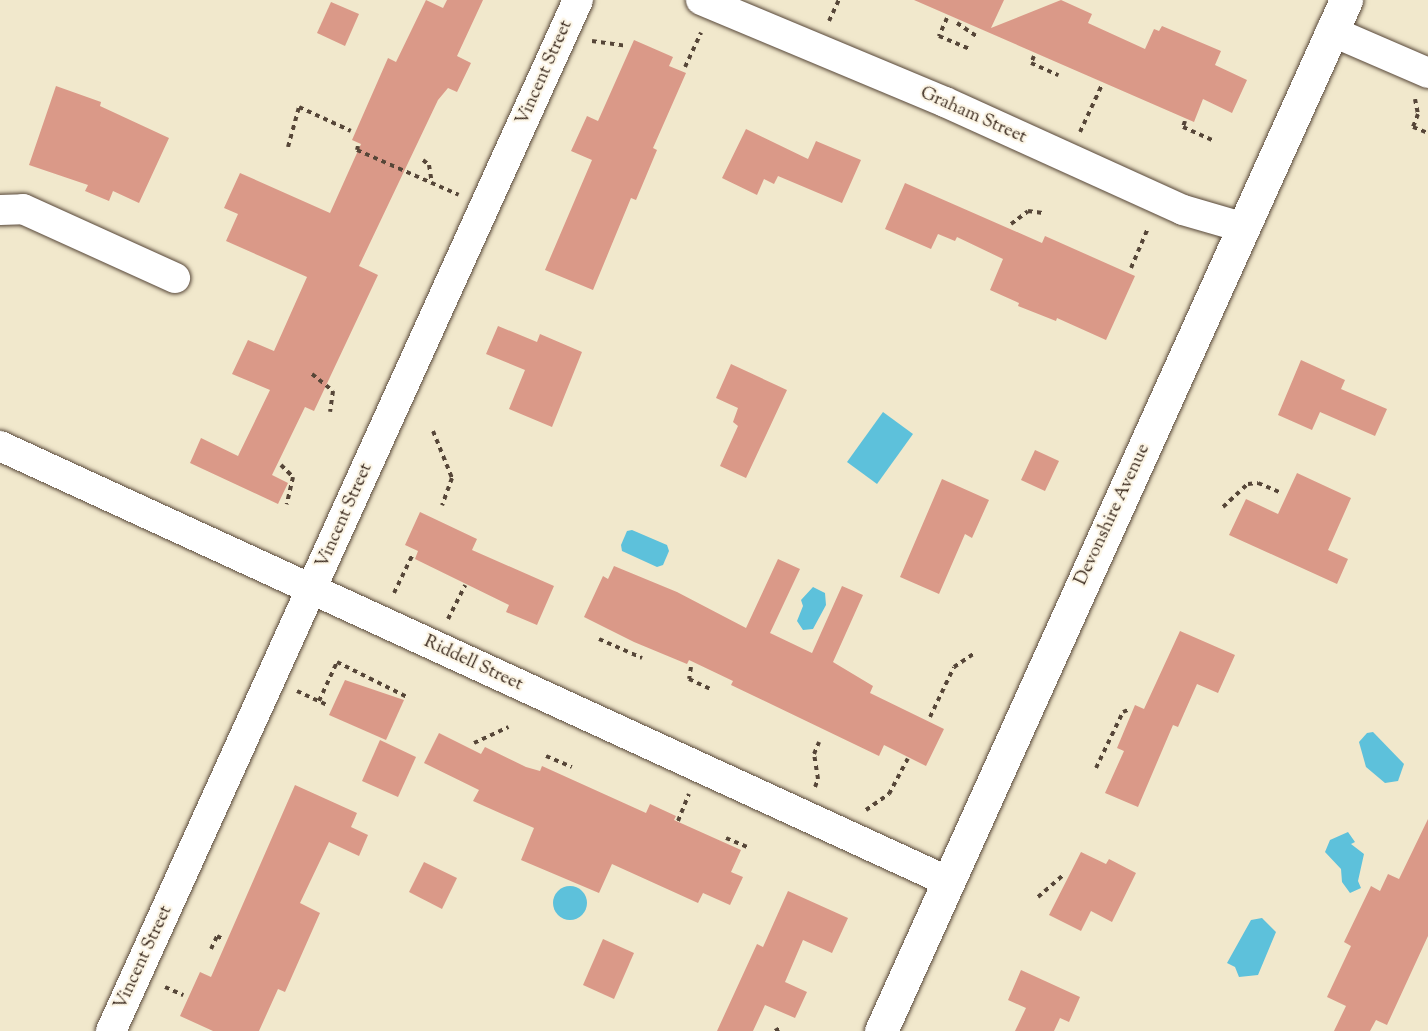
<!DOCTYPE html>
<html>
<head>
<meta charset="utf-8">
<style>
  body { margin:0 }
  #map { position:relative; width:1428px; height:1031px; overflow:hidden; background:#f1e8cc; font-family:"Sorts Mill Goudy",serif }
  div>[style] { position:absolute }
  .water>* { inset:0; background:#5dc1db }
  .round { border-radius:50% }
  .building>* { inset:0; background:#da9988 }
  .path>* { height:4px; margin-top:-2px; transform-origin:0; background:repeating-linear-gradient(90deg,#564638 0 4.5px,transparent 0 9px) }
  .roads { filter:drop-shadow(0 0 2px #564638) drop-shadow(0 0 2px #564638) }
  .minor>* { height:30px; margin:-15px; padding:0 15px; transform-origin:15px; border-radius:15px; background:#fff }
  .major>* { height:33px; margin:-16.5px; padding:0 16.5px; transform-origin:16.5px; border-radius:16.5px; background:#fff }
  span { translate:-50% -50%; white-space:nowrap; text-align:center; line-height:1.15; -webkit-text-stroke:4.5px #fcf5e5; paint-order:stroke }
  .street-label { font-size:18px; color:#3b2a1e }
</style>
</head>
<body>
<div id="map">
  <div class="water">
    <div style="clip-path:polygon(883px 412px,913px 434px,877px 484px,847px 462px)"></div>
    <div style="clip-path:polygon(632px 530px,667px 545px,669px 551px,663px 565px,657px 567px,622px 551px,621px 545px,627px 531px)"></div>
    <div style="clip-path:polygon(813px 587px,825px 593px,826px 605px,813px 629px,803px 630px,797px 621px,803px 606px,801px 600px)"></div>
    <div style="clip-path:polygon(1373px 732px,1404px 764px,1398px 781px,1385px 783px,1366px 767px,1359px 742px,1367px 733px)"></div>
    <div style="clip-path:polygon(1348px 832px,1355px 842px,1351px 844px,1364px 854px,1358px 881px,1361px 888px,1350px 893px,1342px 882px,1341px 869px,1325px 852px,1330px 840px)"></div>
    <div class="round" style="left:553px;top:886px;width:34px;height:34px"></div>
    <div style="clip-path:polygon(1262px 918px,1276px 932px,1258px 975px,1239px 977px,1235px 967px,1227px 963px,1251px 920px)"></div>
  </div>
  <div class="building">
    <div style="clip-path:polygon(426px 0,443px 8px,447px 0,483px 0,457px 56px,471px 63px,457px 92px,448px 88px,438px 100px,359px 266px,378px 275px,314px 411px,305px 407px,272px 475px,288px 483px,278px 504px,190px 463px,201px 438px,238px 456px,270px 390px,232px 374px,248px 340px,274px 351px,307px 277px,226px 241px,238px 214px,224px 208px,240px 173px,330px 213px,361px 144px,352px 140px,388px 58px,396px 62px)"></div>
    <div style="clip-path:polygon(914px 0,1004px 0,991px 28px,1061px 0,1092px 14px,1088px 23px,1145px 49px,1154px 29px,1159px 31px,1162px 26px,1221px 51px,1215px 65px,1247px 80px,1232px 113px,1203px 99px,1194px 122px)"></div>
    <div style="clip-path:polygon(331px 2px,359px 14px,345px 46px,317px 33px)"></div>
    <div style="clip-path:polygon(634px 40px,673px 57px,669px 66px,686px 73px,653px 148px,657px 150px,636px 200px,631px 198px,593px 290px,545px 270px,592px 160px,571px 151px,587px 116px,598px 121px)"></div>
    <div style="clip-path:polygon(56px 86px,101px 102px,100px 106px,169px 138px,139px 203px,113px 191px,109px 201px,85px 191px,88px 185px,29px 165px)"></div>
    <div style="clip-path:polygon(746px 129px,808px 159px,816px 141px,861px 160px,842px 203px,778px 176px,774px 184px,764px 179px,757px 195px,722px 178px)"></div>
    <div style="clip-path:polygon(905px 183px,1042px 243px,1045px 236px,1135px 276px,1106px 340px,1057px 318px,1056px 321px,1018px 306px,1019px 303px,990px 290px,1003px 259px,957px 237px,955px 241px,938px 234px,931px 249px,885px 229px)"></div>
    <div style="clip-path:polygon(498px 326px,537px 342px,540px 334px,582px 352px,552px 427px,509px 409px,525px 370px,486px 354px)"></div>
    <div style="clip-path:polygon(1301px 360px,1345px 380px,1341px 389px,1387px 409px,1375px 436px,1320px 412px,1312px 430px,1278px 415px)"></div>
    <div style="clip-path:polygon(731px 364px,787px 390px,746px 478px,720px 466px,738px 426px,733px 422px,738px 408px,716px 398px)"></div>
    <div style="clip-path:polygon(1035px 450px,1059px 461px,1045px 491px,1021px 480px)"></div>
    <div style="clip-path:polygon(1297px 473px,1351px 498px,1328px 550px,1348px 559px,1337px 584px,1229px 535px,1246px 499px,1278px 514px)"></div>
    <div style="clip-path:polygon(942px 479px,989px 500px,972px 538px,965px 534px,939px 594px,900px 577px)"></div>
    <div style="clip-path:polygon(420px 512px,477px 539px,472px 550px,554px 586px,537px 625px,506px 612px,509px 605px,415px 559px,418px 551px,405px 545px)"></div>
    <div style="clip-path:polygon(778px 559px,800px 569px,770px 633px,812px 653px,842px 586px,863px 595px,833px 662px,873px 686px,870px 693px,944px 729px,926px 766px,884px 745px,879px 756px,731px 685px,733px 681px,689px 660px,687px 664px,634px 642px,584px 617px,603px 576px,608px 579px,614px 566px,677px 592px,746px 628px)"></div>
    <div style="clip-path:polygon(1180px 631px,1235px 655px,1218px 693px,1197px 684px,1178px 727px,1173px 725px,1138px 807px,1105px 793px,1124px 751px,1117px 748px,1135px 705px,1144px 709px)"></div>
    <div style="clip-path:polygon(345px 680px,404px 700px,386px 740px,329px 715px)"></div>
    <div style="clip-path:polygon(439px 733px,481px 754px,485px 747px,526px 767px,540px 771px,542px 766px,646px 813px,650px 804px,676px 816px,674px 820px,741px 850px,731px 872px,743px 877px,730px 905px,703px 893px,698px 903px,612px 864px,599px 893px,521px 860px,534px 828px,473px 801px,479px 790px,424px 763px)"></div>
    <div style="clip-path:polygon(380px 740px,416px 757px,398px 797px,362px 781px)"></div>
    <div style="clip-path:polygon(295px 785px,357px 813px,351px 827px,368px 835px,359px 856px,329px 842px,300px 903px,320px 913px,285px 992px,278px 989px,259px 1031px,213px 1031px,180px 1016px,200px 972px,211px 977px)"></div>
    <div style="clip-path:polygon(1428px 819px,1428px 936px,1387px 1025px,1376px 1020px,1370px 1031px,1334px 1031px,1346px 1006px,1327px 997px,1351px 946px,1344px 942px,1371px 886px,1380px 891px,1388px 874px,1399px 879px)"></div>
    <div style="clip-path:polygon(1081px 852px,1106px 864px,1109px 859px,1136px 873px,1112px 922px,1091px 911px,1081px 931px,1049px 915px)"></div>
    <div style="clip-path:polygon(424px 862px,457px 878px,442px 909px,409px 892px)"></div>
    <div style="clip-path:polygon(788px 891px,848px 918px,832px 953px,803px 940px,785px 982px,807px 992px,795px 1018px,765px 1005px,753px 1031px,717px 1031px,757px 944px,763px 947px)"></div>
    <div style="clip-path:polygon(603px 939px,634px 953px,614px 999px,583px 985px)"></div>
    <div style="clip-path:polygon(1021px 970px,1080px 997px,1069px 1022px,1060px 1018px,1054px 1031px,1015px 1031px,1026px 1008px,1008px 1000px)"></div>
  </div>
  <div class="path">
    <div style="left:947px;top:18px;width:20px;rotate:114deg"></div>
    <div style="left:939px;top:36px;width:33px;rotate:23deg"></div>
    <div style="left:829px;top:21px;width:23px;rotate:-65deg"></div>
    <div style="left:957px;top:23px;width:23px;rotate:34deg"></div>
    <div style="left:592px;top:41px;width:35px;rotate:8deg"></div>
    <div style="left:1034px;top:56px;width:8px;rotate:113deg"></div>
    <div style="left:1031px;top:63px;width:30px;rotate:24deg"></div>
    <div style="left:685px;top:67px;width:38px;rotate:-65deg"></div>
    <div style="left:1415px;top:99px;width:15px;rotate:79deg"></div>
    <div style="left:1418px;top:114px;width:14px;rotate:111deg"></div>
    <div style="left:1413px;top:127px;width:16px;rotate:22deg"></div>
    <div style="left:1185px;top:121px;width:6px;rotate:108deg"></div>
    <div style="left:1183px;top:127px;width:34px;rotate:24deg"></div>
    <div style="left:1080px;top:132px;width:50px;rotate:-65deg"></div>
    <div style="left:358px;top:146px;width:4px;rotate:104deg"></div>
    <div style="left:357px;top:150px;width:111px;rotate:23.8deg"></div>
    <div style="left:288px;top:147px;width:41px;rotate:-74.6deg"></div>
    <div style="left:299px;top:107px;width:57px;rotate:24.8deg"></div>
    <div style="left:423px;top:160px;width:8px;rotate:40deg"></div>
    <div style="left:429px;top:165px;width:18px;rotate:81deg"></div>
    <div style="left:1011px;top:224px;width:21px;rotate:-37deg"></div>
    <div style="left:1028px;top:211px;width:15px;rotate:8deg"></div>
    <div style="left:1131px;top:268px;width:43px;rotate:-67deg"></div>
    <div style="left:312px;top:374px;width:27px;rotate:39deg"></div>
    <div style="left:333px;top:391px;width:21px;rotate:98deg"></div>
    <div style="left:433px;top:431px;width:51px;rotate:68deg"></div>
    <div style="left:452px;top:478px;width:29px;rotate:110deg"></div>
    <div style="left:281px;top:465px;width:17px;rotate:45deg"></div>
    <div style="left:293px;top:477px;width:28px;rotate:103deg"></div>
    <div style="left:1223px;top:507px;width:34px;rotate:-43deg"></div>
    <div style="left:1248px;top:484px;width:10px;rotate:-6deg"></div>
    <div style="left:1258px;top:483px;width:25px;rotate:23deg"></div>
    <div style="left:394px;top:593px;width:41px;rotate:-64.1deg"></div>
    <div style="left:448px;top:619px;width:38px;rotate:-63deg"></div>
    <div style="left:599px;top:639px;width:47px;rotate:23.8deg"></div>
    <div style="left:691px;top:667px;width:12px;rotate:99deg"></div>
    <div style="left:689px;top:679px;width:23px;rotate:25deg"></div>
    <div style="left:297px;top:691px;width:35px;rotate:25deg"></div>
    <div style="left:319px;top:701px;width:43px;rotate:-65.2deg"></div>
    <div style="left:337px;top:662px;width:80px;rotate:26.6deg"></div>
    <div style="left:930px;top:717px;width:55px;rotate:-64.4deg"></div>
    <div style="left:954px;top:667px;width:23px;rotate:-34deg"></div>
    <div style="left:474px;top:743px;width:38px;rotate:-25deg"></div>
    <div style="left:546px;top:756px;width:28px;rotate:23deg"></div>
    <div style="left:1096px;top:768px;width:62px;rotate:-64.3deg"></div>
    <div style="left:1123px;top:712px;width:8px;rotate:-23deg"></div>
    <div style="left:815px;top:787px;width:9px;rotate:-69deg"></div>
    <div style="left:818px;top:779px;width:25px;rotate:-99deg"></div>
    <div style="left:814px;top:754px;width:13px;rotate:-67deg"></div>
    <div style="left:866px;top:810px;width:28px;rotate:-35deg"></div>
    <div style="left:889px;top:794px;width:40px;rotate:-62deg"></div>
    <div style="left:678px;top:821px;width:29px;rotate:-68deg"></div>
    <div style="left:726px;top:838px;width:26px;rotate:23deg"></div>
    <div style="left:1038px;top:897px;width:35px;rotate:-41deg"></div>
    <div style="left:211px;top:949px;width:14px;rotate:-65deg"></div>
    <div style="left:217px;top:936px;width:7px;rotate:27deg"></div>
    <div style="left:165px;top:987px;width:20px;rotate:24deg"></div>
    <div style="left:775px;top:1031px;width:6px;rotate:-31deg"></div>
  </div>
  <div class="roads">
    <div class="minor">
      <div style="left:701px;top:0;width:264px;rotate:22.7deg"></div>
      <div style="left:945px;top:102px;width:261px;rotate:24.4deg"></div>
      <div style="left:1183px;top:210px;width:65px;rotate:16.2deg"></div>
      <div style="left:1331px;top:31px;width:106px;rotate:23.4deg"></div>
      <div style="left:0;top:210px;width:23px;rotate:-2deg"></div>
      <div style="left:23px;top:209px;width:167px;rotate:24.4deg"></div>
      <div style="left:0;top:446px;width:1042px;rotate:24.67deg"></div>
      <div style="left:111px;top:1031px;width:1132px;rotate:-65.63deg"></div>
    </div>
    <div class="major">
      <div style="left:881px;top:1031px;width:1131px;rotate:-65.72deg"></div>
    </div>
  </div>
  <div class="street-label">
    <span style="left:545px;top:73px;rotate:-66deg">Vincent Street</span>
    <span style="left:973px;top:116px;rotate:24deg">Graham Street</span>
    <span style="left:1113px;top:515px;rotate:-65deg">Devonshire Avenue</span>
    <span style="left:345px;top:516px;rotate:-66deg">Vincent Street</span>
    <span style="left:473px;top:664px;rotate:25deg">Riddell Street</span>
    <span style="left:144px;top:958px;rotate:-65deg">Vincent Street</span>
  </div>
</div>
</body>
</html>
